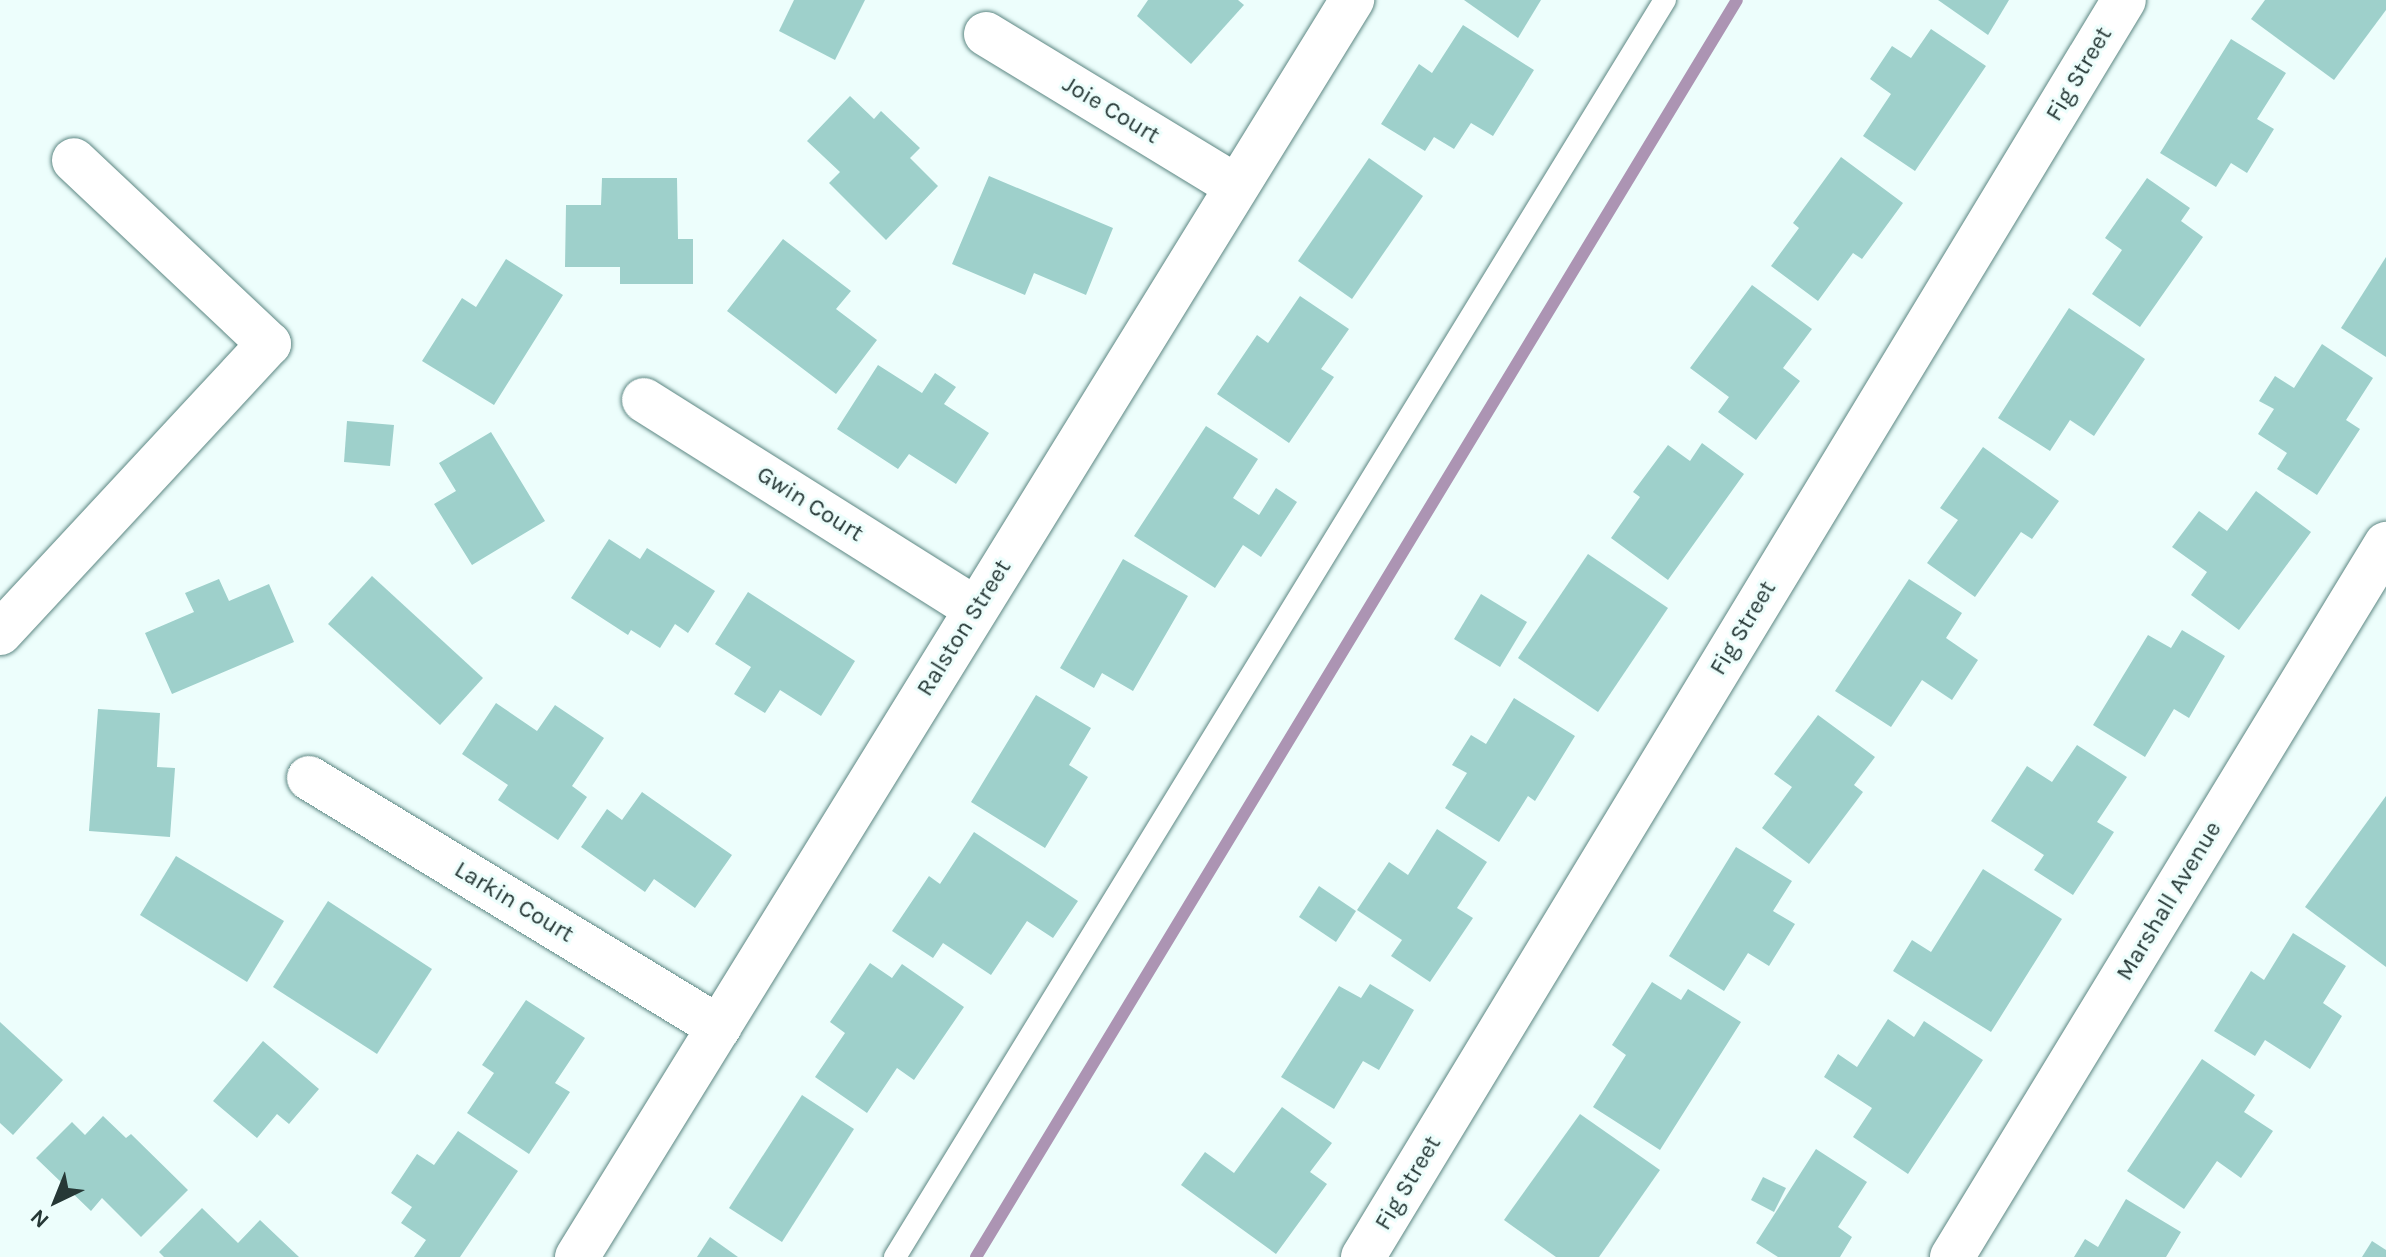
<!DOCTYPE html>
<html>
<head>
<meta charset="utf-8">
<style>
  body { margin:0 }
  #map { position:relative; width:2386px; height:1257px; overflow:hidden; background:#edfefc; font-family:Karla,sans-serif }
  div>[style] { position:absolute }
  .stream>* { height:12px; margin:-6px; padding:0 6px; transform-origin:6px; border-radius:6px; background:#ac94b3 }
  .building>* { inset:0; background:#9ed0cb }
  .roads { filter:drop-shadow(0 0 2px #5d8783) drop-shadow(0 0 2px #5d8783) }
  .service>* { height:22px; margin:-11px; padding:0 11px; transform-origin:11px; border-radius:11px; background:#fff }
  .minor>* { height:44px; margin:-22px; padding:0 22px; transform-origin:22px; border-radius:22px; background:#fff }
  span { translate:-50% -50%; white-space:nowrap; text-align:center; line-height:1.15; -webkit-text-stroke:6px #edfefc; paint-order:stroke }
  .street-label { font-size:24px; color:#263836 }
  .north { position:absolute; left:16px; top:1161px; width:80px; height:80px; -webkit-text-stroke:6px #edfefc; paint-order:stroke; rotate:223deg; font-size:22px; font-weight:700; line-height:32px; text-align:center; color:#263836 }
  .north::after { content:''; display:block; margin:auto; width:28px; height:36px; background:#263836; clip-path:polygon(50% 0,100% 100%,50% 72%,0 100%) }
</style>
</head>
<body>
<div id="map">
  <div class="stream">
    <div style="left:976px;top:1257px;width:1469px;rotate:-58.81deg"></div>
  </div>
  <div class="building">
    <div style="clip-path:polygon(794px 0,865px 0,835px 60px,779px 31px)"></div>
    <div style="clip-path:polygon(1148px 0,1238px 0,1244px 5px,1191px 64px,1137px 16px)"></div>
    <div style="clip-path:polygon(1464px 0,1541px 0,1518px 38px)"></div>
    <div style="clip-path:polygon(1938px 0,2009px 0,1988px 35px)"></div>
    <div style="clip-path:polygon(2265px 0,2386px 0,2386px 10px,2334px 80px,2251px 19px)"></div>
    <div style="clip-path:polygon(1463px 25px,1534px 70px,1493px 136px,1471px 123px,1454px 149px,1434px 137px,1425px 151px,1381px 124px,1419px 64px,1432px 73px)"></div>
    <div style="clip-path:polygon(1931px 29px,1986px 66px,1915px 171px,1863px 136px,1891px 94px,1870px 79px,1892px 46px,1911px 58px)"></div>
    <div style="clip-path:polygon(2231px 39px,2286px 73px,2257px 119px,2274px 129px,2247px 173px,2231px 163px,2216px 187px,2160px 153px)"></div>
    <div style="clip-path:polygon(850px 96px,874px 119px,881px 111px,920px 148px,910px 158px,938px 186px,886px 240px,829px 183px,840px 172px,807px 141px)"></div>
    <div style="clip-path:polygon(1841px 157px,1903px 203px,1862px 259px,1853px 253px,1818px 301px,1771px 266px,1799px 228px,1793px 223px)"></div>
    <div style="clip-path:polygon(1369px 158px,1423px 196px,1352px 299px,1298px 261px)"></div>
    <div style="clip-path:polygon(989px 176px,1113px 228px,1086px 295px,1034px 273px,1025px 295px,952px 264px)"></div>
    <div style="clip-path:polygon(602px 178px,677px 178px,678px 239px,693px 239px,693px 284px,620px 284px,620px 267px,565px 267px,566px 205px,601px 205px)"></div>
    <div style="clip-path:polygon(2147px 178px,2190px 208px,2181px 221px,2203px 237px,2140px 327px,2092px 294px,2122px 250px,2105px 238px)"></div>
    <div style="clip-path:polygon(783px 239px,851px 291px,836px 309px,877px 340px,836px 394px,727px 311px)"></div>
    <div style="clip-path:polygon(2386px 257px,2386px 357px,2341px 328px)"></div>
    <div style="clip-path:polygon(506px 259px,563px 295px,494px 405px,422px 361px,462px 298px,476px 307px)"></div>
    <div style="clip-path:polygon(1752px 285px,1812px 329px,1783px 368px,1800px 381px,1756px 440px,1718px 412px,1729px 397px,1690px 368px)"></div>
    <div style="clip-path:polygon(1300px 296px,1349px 329px,1321px 369px,1334px 377px,1289px 443px,1217px 394px,1257px 335px,1268px 343px)"></div>
    <div style="clip-path:polygon(2069px 308px,2145px 359px,2094px 436px,2070px 420px,2050px 451px,1998px 418px)"></div>
    <div style="clip-path:polygon(2322px 344px,2373px 378px,2346px 420px,2360px 429px,2317px 495px,2277px 469px,2287px 453px,2258px 434px,2274px 409px,2259px 401px,2275px 376px,2294px 388px)"></div>
    <div style="clip-path:polygon(878px 365px,922px 393px,935px 373px,956px 387px,944px 404px,989px 433px,956px 484px,909px 454px,898px 469px,837px 429px)"></div>
    <div style="clip-path:polygon(347px 421px,394px 425px,390px 466px,344px 462px)"></div>
    <div style="clip-path:polygon(1206px 426px,1258px 459px,1233px 498px,1259px 515px,1276px 488px,1297px 502px,1261px 557px,1243px 545px,1215px 588px,1134px 536px)"></div>
    <div style="clip-path:polygon(491px 432px,545px 521px,472px 565px,434px 504px,456px 491px,439px 463px)"></div>
    <div style="clip-path:polygon(1702px 443px,1744px 474px,1668px 580px,1611px 538px,1640px 497px,1633px 492px,1668px 445px,1690px 461px)"></div>
    <div style="clip-path:polygon(1983px 447px,2059px 501px,2032px 539px,2021px 532px,1975px 597px,1927px 563px,1958px 520px,1940px 508px)"></div>
    <div style="clip-path:polygon(2256px 491px,2311px 532px,2239px 630px,2191px 595px,2207px 572px,2172px 547px,2199px 511px,2227px 531px)"></div>
    <div style="clip-path:polygon(609px 539px,640px 559px,647px 548px,715px 591px,688px 633px,675px 624px,660px 648px,631px 630px,628px 635px,571px 598px)"></div>
    <div style="clip-path:polygon(1588px 554px,1668px 608px,1598px 712px,1518px 658px)"></div>
    <div style="clip-path:polygon(1123px 559px,1188px 596px,1133px 691px,1102px 673px,1094px 688px,1060px 668px)"></div>
    <div style="clip-path:polygon(372px 576px,483px 678px,440px 725px,328px 624px)"></div>
    <div style="clip-path:polygon(219px 579px,229px 601px,269px 584px,294px 642px,172px 694px,145px 633px,194px 612px,185px 593px)"></div>
    <div style="clip-path:polygon(1909px 579px,1962px 613px,1946px 638px,1978px 660px,1952px 700px,1922px 680px,1891px 727px,1835px 691px)"></div>
    <div style="clip-path:polygon(748px 592px,855px 661px,821px 716px,780px 690px,765px 713px,734px 694px,751px 667px,715px 644px)"></div>
    <div style="clip-path:polygon(1481px 594px,1527px 622px,1500px 667px,1454px 639px)"></div>
    <div style="clip-path:polygon(2182px 630px,2225px 656px,2189px 718px,2174px 709px,2145px 757px,2093px 725px,2148px 635px,2171px 648px)"></div>
    <div style="clip-path:polygon(1036px 695px,1091px 728px,1069px 765px,1088px 777px,1045px 848px,971px 802px)"></div>
    <div style="clip-path:polygon(1514px 698px,1575px 736px,1535px 801px,1528px 796px,1499px 842px,1445px 808px,1467px 773px,1452px 765px,1471px 735px,1486px 744px)"></div>
    <div style="clip-path:polygon(496px 703px,537px 731px,555px 705px,604px 738px,572px 786px,587px 797px,558px 840px,498px 800px,508px 785px,462px 754px)"></div>
    <div style="clip-path:polygon(98px 709px,160px 713px,157px 767px,175px 768px,170px 837px,89px 831px)"></div>
    <div style="clip-path:polygon(1818px 715px,1875px 757px,1854px 785px,1863px 792px,1809px 864px,1762px 828px,1792px 787px,1774px 774px)"></div>
    <div style="clip-path:polygon(2077px 745px,2127px 777px,2097px 822px,2114px 832px,2073px 895px,2034px 870px,2044px 855px,1991px 821px,2027px 766px,2052px 782px)"></div>
    <div style="clip-path:polygon(642px 792px,732px 855px,695px 908px,654px 879px,645px 892px,581px 847px,607px 809px,622px 820px)"></div>
    <div style="clip-path:polygon(2386px 796px,2386px 967px,2305px 907px)"></div>
    <div style="clip-path:polygon(1437px 829px,1487px 862px,1457px 908px,1473px 918px,1430px 982px,1391px 956px,1402px 940px,1357px 910px,1389px 862px,1408px 875px)"></div>
    <div style="clip-path:polygon(974px 832px,1078px 901px,1053px 938px,1027px 921px,991px 975px,943px 943px,933px 958px,892px 931px,929px 876px,940px 884px)"></div>
    <div style="clip-path:polygon(1736px 847px,1792px 881px,1773px 911px,1795px 924px,1769px 966px,1748px 953px,1724px 991px,1669px 956px)"></div>
    <div style="clip-path:polygon(176px 856px,284px 921px,247px 982px,140px 915px)"></div>
    <div style="clip-path:polygon(1983px 869px,2062px 919px,1991px 1032px,1893px 971px,1912px 940px,1931px 952px)"></div>
    <div style="clip-path:polygon(1319px 886px,1356px 911px,1336px 942px,1299px 917px)"></div>
    <div style="clip-path:polygon(328px 901px,432px 969px,377px 1054px,273px 987px)"></div>
    <div style="clip-path:polygon(2293px 933px,2346px 966px,2323px 1003px,2342px 1016px,2310px 1069px,2265px 1040px,2255px 1056px,2214px 1031px,2251px 971px,2264px 980px)"></div>
    <div style="clip-path:polygon(870px 963px,892px 978px,902px 964px,964px 1007px,914px 1080px,897px 1068px,867px 1113px,815px 1077px,845px 1033px,830px 1022px)"></div>
    <div style="clip-path:polygon(1652px 982px,1681px 1000px,1688px 989px,1741px 1022px,1660px 1150px,1593px 1107px,1626px 1055px,1612px 1045px)"></div>
    <div style="clip-path:polygon(1370px 984px,1414px 1010px,1379px 1070px,1363px 1061px,1334px 1109px,1281px 1077px,1339px 986px,1361px 998px)"></div>
    <div style="clip-path:polygon(526px 1000px,585px 1038px,555px 1083px,570px 1092px,529px 1154px,467px 1113px,494px 1073px,482px 1065px)"></div>
    <div style="clip-path:polygon(1888px 1019px,1914px 1037px,1924px 1021px,1983px 1060px,1908px 1174px,1853px 1137px,1872px 1108px,1824px 1077px,1838px 1054px,1857px 1067px)"></div>
    <div style="clip-path:polygon(0 1022px,63px 1080px,13px 1135px,0 1123px)"></div>
    <div style="clip-path:polygon(263px 1041px,319px 1089px,289px 1124px,277px 1114px,257px 1138px,213px 1101px)"></div>
    <div style="clip-path:polygon(2202px 1059px,2255px 1095px,2244px 1112px,2273px 1131px,2241px 1178px,2217px 1161px,2184px 1209px,2127px 1171px)"></div>
    <div style="clip-path:polygon(802px 1095px,854px 1129px,782px 1242px,729px 1208px)"></div>
    <div style="clip-path:polygon(1282px 1107px,1332px 1143px,1310px 1172px,1327px 1184px,1276px 1254px,1181px 1185px,1205px 1152px,1234px 1173px)"></div>
    <div style="clip-path:polygon(1580px 1114px,1660px 1170px,1599px 1257px,1556px 1257px,1504px 1220px)"></div>
    <div style="clip-path:polygon(103px 1116px,126px 1138px,131px 1134px,188px 1190px,141px 1237px,102px 1198px,91px 1211px,36px 1158px,72px 1122px,85px 1135px)"></div>
    <div style="clip-path:polygon(458px 1131px,518px 1171px,460px 1257px,414px 1257px,426px 1240px,401px 1223px,412px 1207px,391px 1193px,417px 1154px,434px 1165px)"></div>
    <div style="clip-path:polygon(1816px 1149px,1867px 1182px,1838px 1227px,1852px 1237px,1840px 1257px,1778px 1257px,1756px 1243px)"></div>
    <div style="clip-path:polygon(1763px 1177px,1786px 1188px,1774px 1212px,1751px 1200px)"></div>
    <div style="clip-path:polygon(2126px 1199px,2181px 1232px,2166px 1257px,2074px 1257px,2085px 1239px,2098px 1247px)"></div>
    <div style="clip-path:polygon(202px 1208px,238px 1243px,260px 1220px,299px 1257px,164px 1257px,159px 1252px)"></div>
    <div style="clip-path:polygon(710px 1237px,738px 1257px,697px 1257px)"></div>
    <div style="clip-path:polygon(2372px 1241px,2386px 1250px,2386px 1257px,2362px 1257px)"></div>
  </div>
  <div class="roads">
    <div class="service">
      <div style="left:895px;top:1257px;width:1474px;rotate:-58.51deg"></div>
    </div>
    <div class="minor">
      <div style="left:986px;top:34px;width:293px;rotate:31.3deg"></div>
      <div style="left:644px;top:400px;width:392px;rotate:32.2deg"></div>
      <div style="left:0;top:633px;width:395px;rotate:-47.1deg"></div>
      <div style="left:269px;top:344px;width:268px;rotate:-136.7deg"></div>
      <div style="left:309px;top:778px;width:480px;rotate:31.3deg"></div>
      <div style="left:577px;top:1257px;width:1477px;rotate:-58.34deg"></div>
      <div style="left:1363px;top:1257px;width:1469px;rotate:-58.81deg"></div>
      <div style="left:1952px;top:1257px;width:835px;rotate:-58.67deg"></div>
    </div>
  </div>
  <div class="street-label">
    <span style="left:2079px;top:74px;rotate:-59deg">Fig Street</span>
    <span style="left:1111px;top:110px;rotate:31deg">Joie Court</span>
    <span style="left:810px;top:504px;rotate:32deg">Gwin Court</span>
    <span style="left:964px;top:628px;rotate:-58deg">Ralston Street</span>
    <span style="left:1743px;top:628px;rotate:-59deg">Fig Street</span>
    <span style="left:2169px;top:901px;rotate:-59deg">Marshall Avenue</span>
    <span style="left:514px;top:902px;rotate:31deg">Larkin Court</span>
    <span style="left:1408px;top:1183px;rotate:-59deg">Fig Street</span>
  </div>
  <div class="north">N</div>
</div>
</body>
</html>
